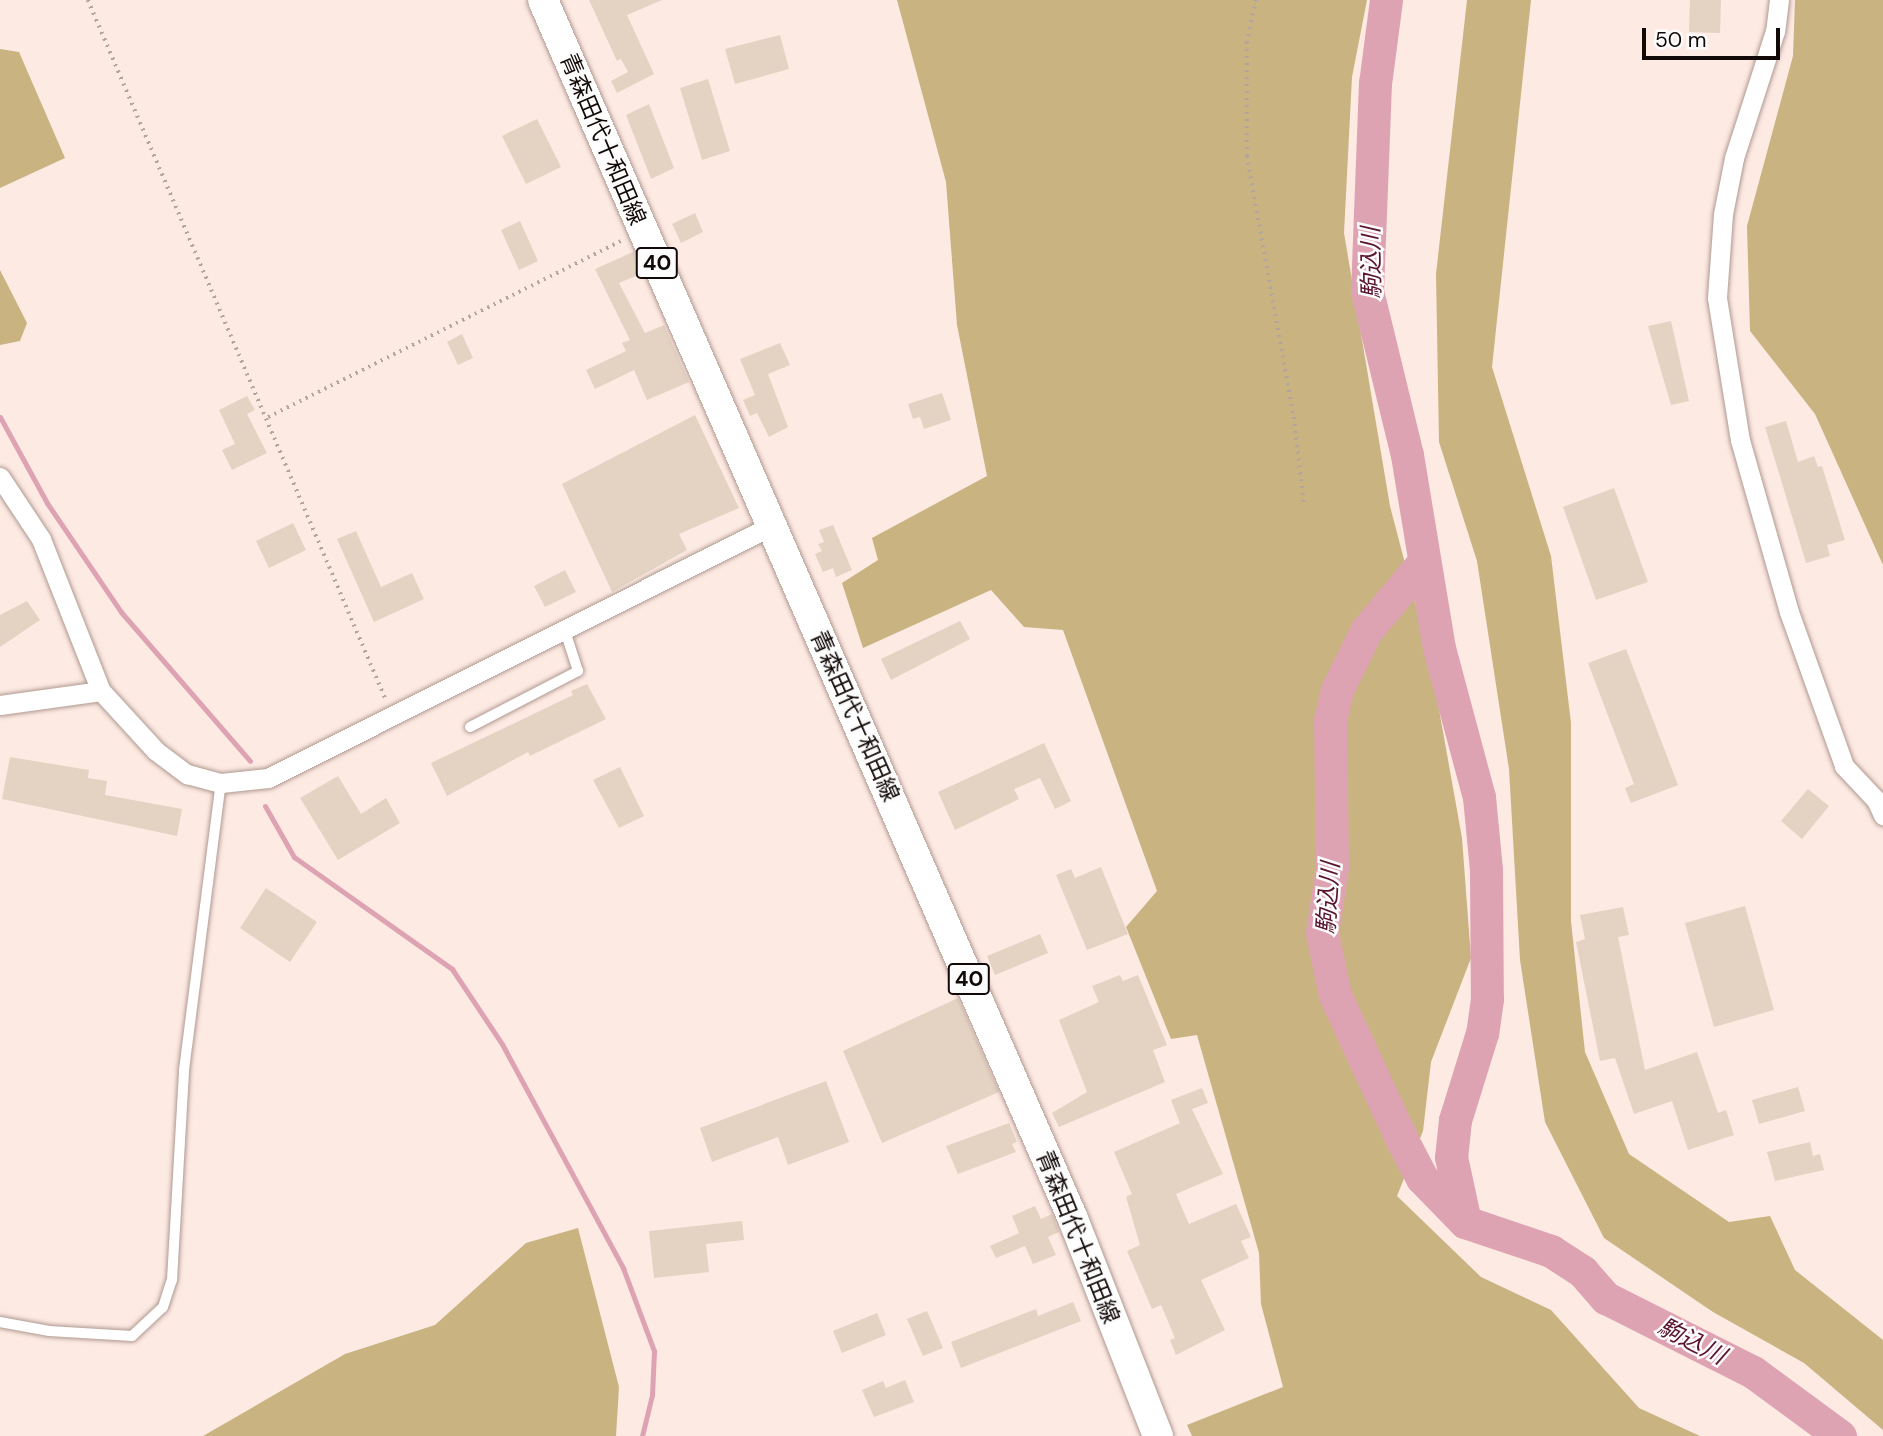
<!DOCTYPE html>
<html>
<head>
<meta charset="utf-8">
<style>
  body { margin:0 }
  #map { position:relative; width:1883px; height:1436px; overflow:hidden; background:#fdeae3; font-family:"DM Sans","Noto Sans JP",sans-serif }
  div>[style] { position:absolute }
  .forest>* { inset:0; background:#c9b380 }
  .water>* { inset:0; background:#dea3b3 }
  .stream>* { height:5px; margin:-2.5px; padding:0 2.5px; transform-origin:2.5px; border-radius:2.5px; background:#dea3b3 }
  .river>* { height:33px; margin:-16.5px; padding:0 16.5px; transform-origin:16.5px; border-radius:16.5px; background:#dea3b3 }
  .building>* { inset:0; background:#e4d3c3 }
  .path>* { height:3.5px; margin-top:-1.75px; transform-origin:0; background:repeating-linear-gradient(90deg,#b3a49e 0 2px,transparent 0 7px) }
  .roads { filter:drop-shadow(0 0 2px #af9990) drop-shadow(0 0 2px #af9990) }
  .lane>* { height:10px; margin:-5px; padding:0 5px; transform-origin:5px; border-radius:5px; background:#fff }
  .street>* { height:19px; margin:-9.5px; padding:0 9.5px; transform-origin:9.5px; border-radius:9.5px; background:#fff }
  .primary>* { height:30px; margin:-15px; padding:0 15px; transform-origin:15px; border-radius:15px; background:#fff }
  span { translate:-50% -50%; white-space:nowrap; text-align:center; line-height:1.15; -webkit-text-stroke:5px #fcfcfc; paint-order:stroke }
  .shield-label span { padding:2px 5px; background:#fcfcfc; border:2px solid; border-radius:5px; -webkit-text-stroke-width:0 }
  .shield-label { font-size:21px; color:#110907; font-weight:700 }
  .street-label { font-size:23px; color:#110907 }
  .water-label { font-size:24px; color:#59142f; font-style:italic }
  .scale { position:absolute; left:1642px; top:28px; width:138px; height:32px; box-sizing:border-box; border:4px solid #110907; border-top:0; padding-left:9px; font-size:21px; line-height:24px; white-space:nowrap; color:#110907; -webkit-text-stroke:5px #fcfcfc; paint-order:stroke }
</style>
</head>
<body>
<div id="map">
  <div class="forest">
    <div style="clip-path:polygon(897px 0,1367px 0,1352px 77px,1344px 233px,1390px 506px,1430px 659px,1462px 838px,1471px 958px,1431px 1062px,1423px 1131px,1397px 1196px,1481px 1277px,1551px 1310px,1639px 1408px,1700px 1436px,1192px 1436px,1187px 1425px,1283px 1387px,1261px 1304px,1259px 1253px,1197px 1035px,1171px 1039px,1126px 927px,1157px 891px,1063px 630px,1024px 627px,991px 590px,863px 648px,842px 583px,878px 560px,872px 538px,987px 476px,957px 325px,946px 182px)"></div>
    <div style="clip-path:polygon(1467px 0,1531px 0,1492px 367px,1551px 556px,1571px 723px,1571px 921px,1585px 1052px,1629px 1154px,1729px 1222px,1770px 1216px,1795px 1270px,1883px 1340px,1883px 1430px,1804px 1363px,1713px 1312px,1604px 1238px,1545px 1122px,1520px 960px,1509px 769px,1477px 561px,1439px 442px,1436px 274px)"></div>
    <div style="clip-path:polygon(1795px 0,1883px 0,1883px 565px,1815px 414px,1750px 331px,1747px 226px,1793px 56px)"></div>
    <div style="clip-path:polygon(0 49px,19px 52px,65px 158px,0 188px)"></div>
    <div style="clip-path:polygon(0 270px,27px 323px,20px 341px,0 345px)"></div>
    <div style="clip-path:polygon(578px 1228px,619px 1387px,616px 1436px,203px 1436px,345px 1354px,435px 1325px,526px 1243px)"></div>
  </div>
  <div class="water">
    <div style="clip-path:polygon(1377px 0,1394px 0,1394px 10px,1388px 59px,1367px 124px)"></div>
  </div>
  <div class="stream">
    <div style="left:0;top:417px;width:98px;rotate:61.3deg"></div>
    <div style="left:47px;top:503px;width:132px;rotate:55.8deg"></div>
    <div style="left:121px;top:612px;width:197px;rotate:49.1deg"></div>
    <div style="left:265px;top:806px;width:59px;rotate:60.4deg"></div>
    <div style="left:294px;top:857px;width:194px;rotate:35.3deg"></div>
    <div style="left:452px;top:969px;width:90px;rotate:56.3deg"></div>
    <div style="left:502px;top:1044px;width:255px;rotate:61.6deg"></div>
    <div style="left:623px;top:1268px;width:89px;rotate:69.5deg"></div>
    <div style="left:654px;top:1351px;width:44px;rotate:92.6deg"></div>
    <div style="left:652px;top:1395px;width:42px;rotate:103.7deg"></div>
  </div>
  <div class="river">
    <div style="left:1386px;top:0;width:84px;rotate:97.5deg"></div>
    <div style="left:1375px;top:83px;width:208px;rotate:92.2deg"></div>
    <div style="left:1367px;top:291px;width:169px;rotate:76.3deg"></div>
    <div style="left:1407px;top:455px;width:196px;rotate:80.6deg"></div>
    <div style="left:1439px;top:648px;width:154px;rotate:75deg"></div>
    <div style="left:1479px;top:797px;width:73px;rotate:84.5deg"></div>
    <div style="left:1486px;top:870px;width:129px;rotate:89.6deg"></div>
    <div style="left:1487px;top:999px;width:34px;rotate:98deg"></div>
    <div style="left:1482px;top:1033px;width:91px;rotate:107.2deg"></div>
    <div style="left:1455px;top:1120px;width:37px;rotate:96deg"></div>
    <div style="left:1451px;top:1157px;width:66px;rotate:77.8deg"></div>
    <div style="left:1422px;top:564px;width:87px;rotate:129.9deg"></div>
    <div style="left:1366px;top:631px;width:66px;rotate:116.2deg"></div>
    <div style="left:1337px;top:690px;width:32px;rotate:103deg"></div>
    <div style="left:1330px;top:721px;width:146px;rotate:89.2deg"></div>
    <div style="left:1332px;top:867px;width:67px;rotate:98.6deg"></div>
    <div style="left:1322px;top:933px;width:63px;rotate:78.2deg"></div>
    <div style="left:1335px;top:995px;width:157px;rotate:65.2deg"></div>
    <div style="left:1401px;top:1138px;width:45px;rotate:62.3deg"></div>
    <div style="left:1422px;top:1178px;width:62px;rotate:45.7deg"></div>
    <div style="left:1465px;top:1222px;width:91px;rotate:18.6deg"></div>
    <div style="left:1551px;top:1251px;width:38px;rotate:33deg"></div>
    <div style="left:1583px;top:1272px;width:35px;rotate:49deg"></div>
    <div style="left:1606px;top:1298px;width:165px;rotate:26.7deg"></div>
    <div style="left:1753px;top:1372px;width:108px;rotate:36.3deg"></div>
  </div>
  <div class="building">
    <div style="clip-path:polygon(589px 0,662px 0,627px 15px,654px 74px,617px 93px,611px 81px,628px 72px,621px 59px,617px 61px)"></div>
    <div style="clip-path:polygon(1690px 0,1721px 0,1720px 33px,1689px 32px)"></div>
    <div style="clip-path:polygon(780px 35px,789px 69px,735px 84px,725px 49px)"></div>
    <div style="clip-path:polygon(708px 79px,730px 151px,702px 160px,680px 88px)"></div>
    <div style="clip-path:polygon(649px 104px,674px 168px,651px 179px,626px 115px)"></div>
    <div style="clip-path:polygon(537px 119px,561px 167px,526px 184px,502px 136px)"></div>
    <div style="clip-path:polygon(695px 213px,703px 232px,681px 243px,672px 224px)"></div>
    <div style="clip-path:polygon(520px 221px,538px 261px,519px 270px,501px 230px)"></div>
    <div style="clip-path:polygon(633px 252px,643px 273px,619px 283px,645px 333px,664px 325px,689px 382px,647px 400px,634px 370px,595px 389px,586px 370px,626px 351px,622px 343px,630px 340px,595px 269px)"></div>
    <div style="clip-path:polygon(1671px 321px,1689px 401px,1671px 405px,1648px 326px)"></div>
    <div style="clip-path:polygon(462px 334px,473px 358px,458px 365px,447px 342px)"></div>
    <div style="clip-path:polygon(780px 343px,790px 365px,768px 374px,788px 427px,769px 437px,757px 413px,750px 416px,743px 400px,755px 395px,740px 359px)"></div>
    <div style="clip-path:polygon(942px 393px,951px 420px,924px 429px,920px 417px,913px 419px,908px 404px)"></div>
    <div style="clip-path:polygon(247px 396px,255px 410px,247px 414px,267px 453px,232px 470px,222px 450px,235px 444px,219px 410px)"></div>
    <div style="clip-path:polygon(695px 415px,739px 508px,679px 534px,687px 550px,612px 592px,562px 484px)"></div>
    <div style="clip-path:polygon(1786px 421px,1798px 462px,1814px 456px,1818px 467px,1822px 466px,1845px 540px,1827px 545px,1830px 556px,1806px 563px,1765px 427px)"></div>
    <div style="clip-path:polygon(1614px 488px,1648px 582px,1596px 600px,1563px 507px)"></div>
    <div style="clip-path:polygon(293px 523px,306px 550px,269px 568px,256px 541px)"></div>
    <div style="clip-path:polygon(833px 525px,852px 570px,836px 577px,833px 568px,823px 572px,815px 554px,822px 551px,818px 544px,824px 542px,819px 530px)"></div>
    <div style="clip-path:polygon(356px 531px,381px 587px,412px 573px,424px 599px,374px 622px,337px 539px)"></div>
    <div style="clip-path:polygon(565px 570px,576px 592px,545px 607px,534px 586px)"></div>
    <div style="clip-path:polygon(27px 601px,40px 620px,0 647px,0 615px)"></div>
    <div style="clip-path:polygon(960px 621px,970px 639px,891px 680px,881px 659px)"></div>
    <div style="clip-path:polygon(1626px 649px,1678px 785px,1631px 803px,1625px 788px,1634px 784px,1588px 663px)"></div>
    <div style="clip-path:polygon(587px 684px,606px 719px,530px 756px,528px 752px,447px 796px,431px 763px,573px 695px,571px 691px)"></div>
    <div style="clip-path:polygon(1044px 743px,1071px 801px,1055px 809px,1040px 778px,1014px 789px,1019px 799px,955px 830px,938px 792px)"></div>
    <div style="clip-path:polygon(10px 757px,89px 770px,88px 778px,107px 781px,105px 795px,182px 809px,177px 836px,2px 799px)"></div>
    <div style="clip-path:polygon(620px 767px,644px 816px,619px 828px,593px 780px)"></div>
    <div style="clip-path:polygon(338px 776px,361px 814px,386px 798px,400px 823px,338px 860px,300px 798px)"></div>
    <div style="clip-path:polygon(1808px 789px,1829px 806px,1802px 839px,1781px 821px)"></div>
    <div style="clip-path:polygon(1101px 867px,1128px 934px,1087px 950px,1056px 875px,1071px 869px,1075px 878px)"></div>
    <div style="clip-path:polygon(266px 888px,317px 922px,290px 962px,240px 928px)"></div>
    <div style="clip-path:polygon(1745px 906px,1774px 1010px,1714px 1027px,1685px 923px)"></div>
    <div style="clip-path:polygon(1623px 907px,1629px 935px,1618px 937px,1645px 1070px,1697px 1052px,1718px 1113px,1726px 1110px,1734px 1135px,1688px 1150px,1672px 1101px,1634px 1114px,1615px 1058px,1600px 1061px,1576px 942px,1585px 939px,1580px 915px)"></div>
    <div style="clip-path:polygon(1040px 934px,1048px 953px,995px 975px,987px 956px)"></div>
    <div style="clip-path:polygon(1120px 975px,1123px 981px,1138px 975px,1167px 1045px,1153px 1050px,1165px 1082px,1059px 1127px,1052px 1113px,1087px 1092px,1059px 1020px,1099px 1002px,1092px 986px)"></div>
    <div style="clip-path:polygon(958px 998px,999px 1092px,882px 1143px,843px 1051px)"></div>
    <div style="clip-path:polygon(826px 1081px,849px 1142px,788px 1165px,778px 1137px,712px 1162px,700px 1128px)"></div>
    <div style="clip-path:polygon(1798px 1087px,1805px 1111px,1759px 1124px,1752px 1100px)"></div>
    <div style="clip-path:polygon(1202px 1088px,1208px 1103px,1192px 1109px,1223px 1174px,1176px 1194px,1189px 1224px,1236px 1204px,1251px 1237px,1241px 1241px,1249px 1258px,1201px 1280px,1225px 1330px,1176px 1355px,1170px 1340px,1175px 1338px,1161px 1305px,1152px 1309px,1127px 1251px,1140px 1245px,1126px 1197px,1132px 1194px,1114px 1152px,1180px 1123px,1171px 1100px)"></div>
    <div style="clip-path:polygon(1009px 1123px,1017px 1142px,1012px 1144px,1016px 1152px,958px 1174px,946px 1146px)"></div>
    <div style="clip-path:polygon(1810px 1142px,1813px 1156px,1820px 1154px,1824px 1170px,1775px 1181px,1767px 1152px)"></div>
    <div style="clip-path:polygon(1035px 1206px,1041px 1219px,1052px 1214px,1057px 1226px,1059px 1232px,1048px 1237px,1056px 1255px,1033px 1264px,1025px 1246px,996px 1258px,990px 1246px,1019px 1233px,1012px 1216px)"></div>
    <div style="clip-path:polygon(742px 1221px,744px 1240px,706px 1244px,709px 1272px,654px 1278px,649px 1231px)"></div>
    <div style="clip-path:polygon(1073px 1302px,1081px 1321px,961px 1368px,951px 1342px,1036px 1309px,1038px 1316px)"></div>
    <div style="clip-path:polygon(927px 1311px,943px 1348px,923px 1356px,907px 1319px)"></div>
    <div style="clip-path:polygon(877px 1313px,886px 1335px,842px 1353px,833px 1331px)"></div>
    <div style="clip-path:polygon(905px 1380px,914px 1402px,874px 1417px,862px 1390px,883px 1381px,886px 1388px)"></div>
  </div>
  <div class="path">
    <div style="left:88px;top:0;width:761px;rotate:66.94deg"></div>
    <div style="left:1256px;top:0;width:43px;rotate:102.1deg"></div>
    <div style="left:1247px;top:42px;width:114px;rotate:90deg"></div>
    <div style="left:1247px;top:156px;width:265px;rotate:79.8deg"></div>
    <div style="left:1294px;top:417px;width:87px;rotate:83.4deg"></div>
    <div style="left:268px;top:417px;width:397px;rotate:-26.5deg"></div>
  </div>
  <div class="roads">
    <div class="lane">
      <div style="left:470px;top:727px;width:122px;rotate:-27.4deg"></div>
      <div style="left:578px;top:671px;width:42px;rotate:-108deg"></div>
      <div style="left:0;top:1322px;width:50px;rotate:10.4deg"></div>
      <div style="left:49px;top:1331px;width:83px;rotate:3.4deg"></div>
      <div style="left:132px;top:1336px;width:42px;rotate:-43.1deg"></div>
      <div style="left:163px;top:1307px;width:28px;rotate:-72deg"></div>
      <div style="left:172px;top:1280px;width:210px;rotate:-86.7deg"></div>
      <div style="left:184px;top:1070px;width:289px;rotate:-82.7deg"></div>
    </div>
    <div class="street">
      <div style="left:1779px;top:0;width:31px;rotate:97deg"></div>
      <div style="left:1775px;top:31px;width:133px;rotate:107.9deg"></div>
      <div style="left:1734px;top:158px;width:57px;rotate:101.1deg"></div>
      <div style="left:1723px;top:214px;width:84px;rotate:94.1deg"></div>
      <div style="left:1717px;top:298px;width:144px;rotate:80.8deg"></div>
      <div style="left:1740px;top:440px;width:179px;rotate:74.1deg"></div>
      <div style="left:1789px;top:612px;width:164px;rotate:70.3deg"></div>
      <div style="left:1844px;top:766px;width:47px;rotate:46.7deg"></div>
      <div style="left:1876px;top:800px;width:17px;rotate:65deg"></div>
      <div style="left:0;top:477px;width:74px;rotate:56.5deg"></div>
      <div style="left:41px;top:539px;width:163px;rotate:68.5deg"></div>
      <div style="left:101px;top:691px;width:81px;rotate:47.5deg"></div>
      <div style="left:156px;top:751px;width:39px;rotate:37deg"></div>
      <div style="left:187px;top:774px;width:35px;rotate:15deg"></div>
      <div style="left:221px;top:783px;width:47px;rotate:-6.1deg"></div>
      <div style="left:268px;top:778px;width:563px;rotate:-26.61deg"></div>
      <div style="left:0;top:705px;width:102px;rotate:-7.9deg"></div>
    </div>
    <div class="primary">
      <div style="left:543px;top:0;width:1329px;rotate:66.5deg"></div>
      <div style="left:1073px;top:1219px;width:233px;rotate:68.6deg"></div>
    </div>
  </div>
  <div class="shield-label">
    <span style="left:657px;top:263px">40</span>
    <span style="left:969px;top:979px">40</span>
  </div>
  <div class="street-label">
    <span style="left:603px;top:139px;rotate:67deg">青森田代十和田線</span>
    <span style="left:855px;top:716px;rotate:66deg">青森田代十和田線</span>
    <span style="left:1078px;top:1237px;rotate:68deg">青森田代十和田線</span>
  </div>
  <div class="water-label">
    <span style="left:1371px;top:263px;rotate:-91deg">駒込川</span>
    <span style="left:1328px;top:898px;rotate:-86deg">駒込川</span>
    <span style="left:1692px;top:1341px;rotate:27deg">駒込川</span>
  </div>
  <div class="scale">50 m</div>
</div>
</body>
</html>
